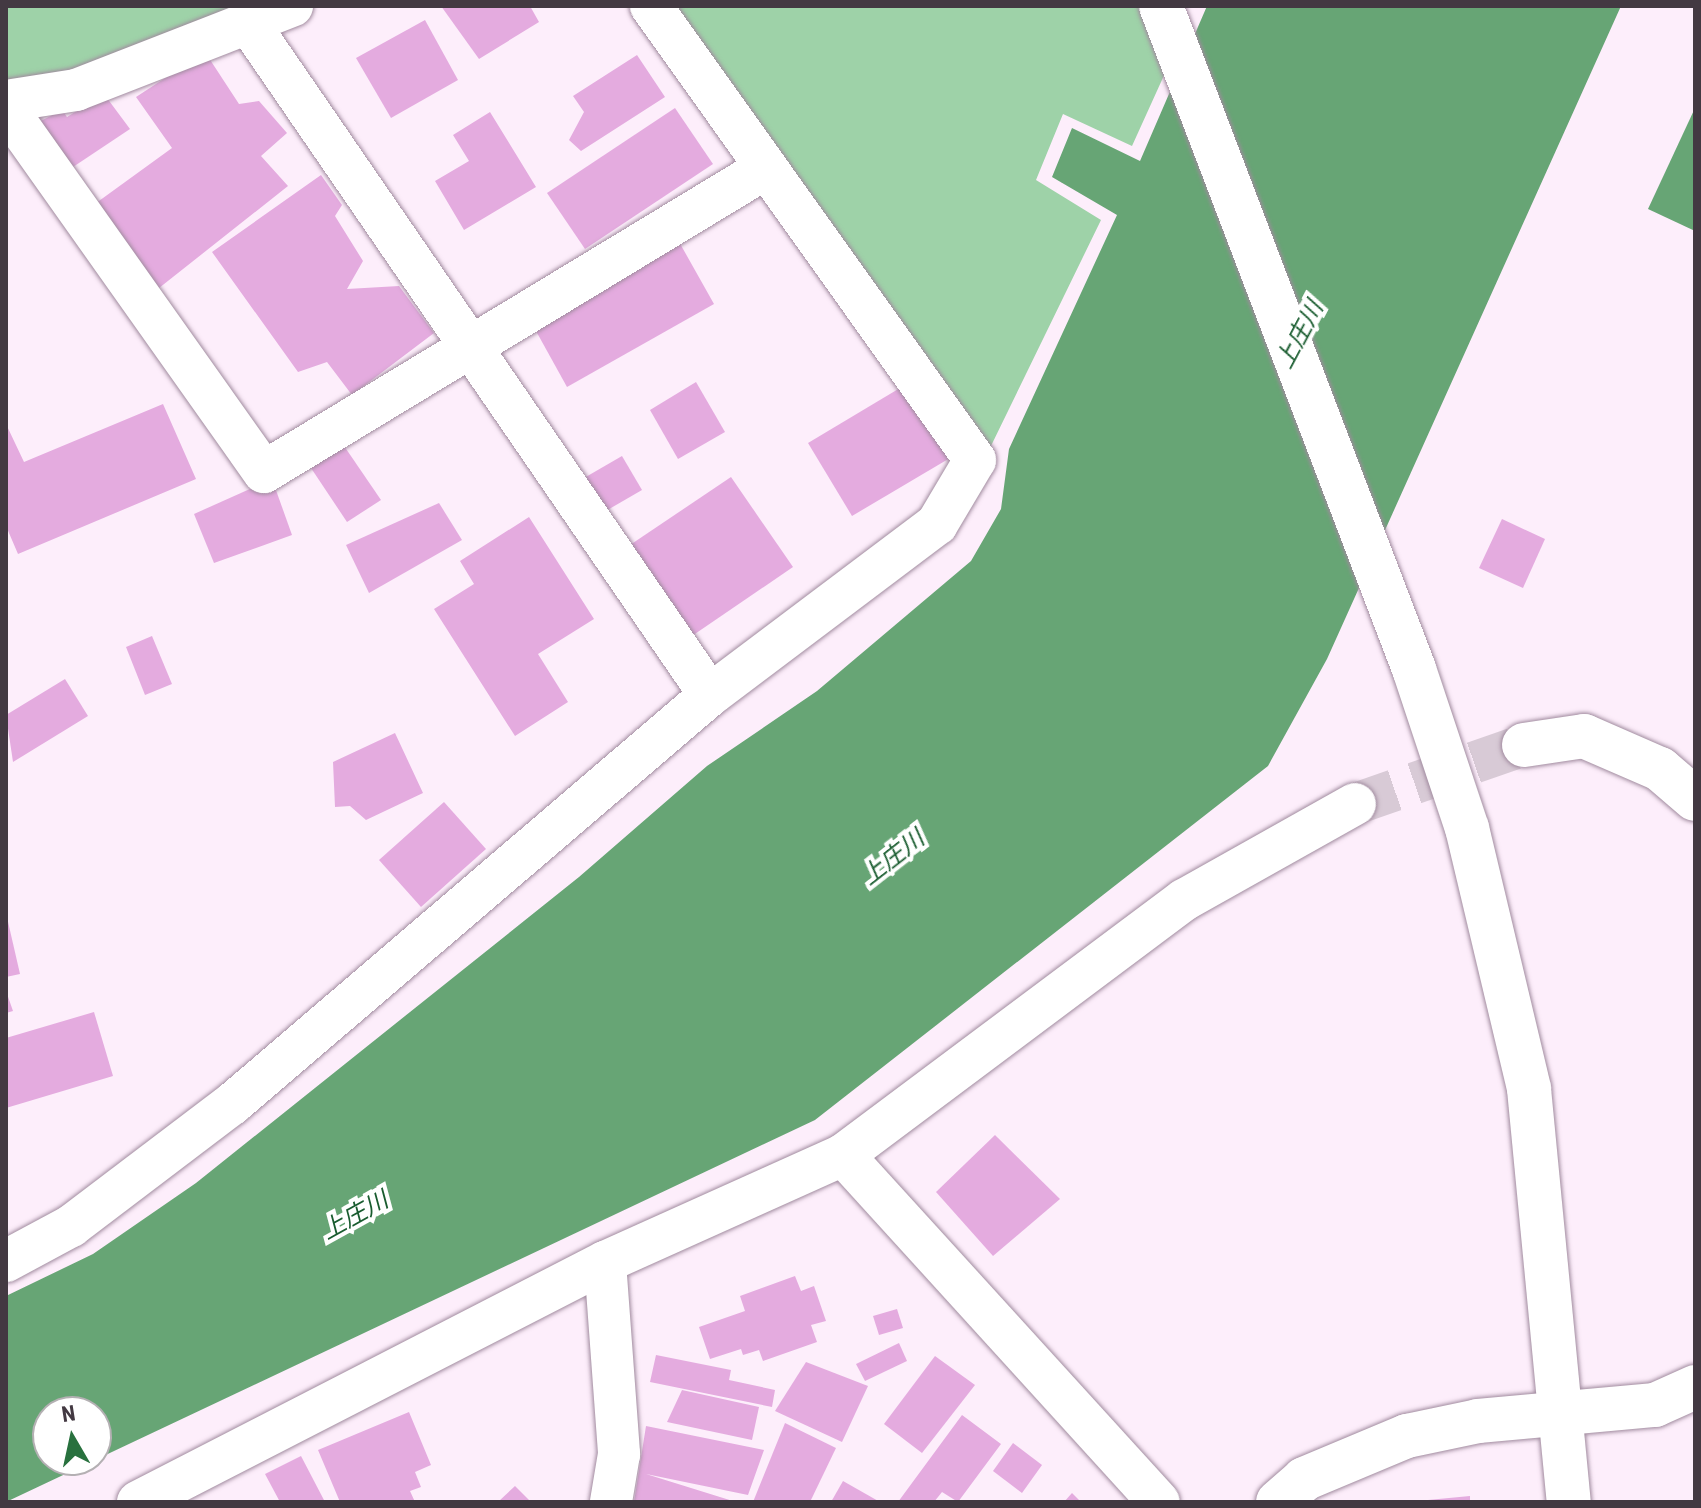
<!DOCTYPE html>
<html>
<head>
<meta charset="utf-8">
<style>
  body { margin:0 }
  #map { position:relative; width:1701px; height:1508px; overflow:hidden; background:#fdeefb; font-family:"Roboto Condensed","Noto Sans JP",sans-serif }
  div>[style] { position:absolute }
  .green>* { inset:0; background:#9ed2a8 }
  .water>* { inset:0; background:#67a575 }
  .building>* { inset:0; background:#e4abdf }
  .minor-tunnel>* { height:42px; margin-top:-21px; transform-origin:0; background:repeating-linear-gradient(90deg,#d8cad6 0 42px,transparent 0 63px) }
  .roads { filter:drop-shadow(0 0 2px #a18b9f) drop-shadow(0 0 2px #a18b9f) }
  .minor>* { height:42px; margin:-21px; padding:0 21px; transform-origin:21px; border-radius:21px; background:#fff }
  .tertiary>* { height:44px; margin:-22px; padding:0 22px; transform-origin:22px; border-radius:22px; background:#fff }
  span { translate:-50% -50%; white-space:nowrap; text-align:center; line-height:1.15; -webkit-text-stroke:8px #fff; paint-order:stroke }
  .water-label { font-size:24px; color:#195c2f; font-style:italic }
  .frame { position:absolute; inset:0; border:8px solid #433942; pointer-events:none }
  .north { position:absolute; left:32px; top:1396px; width:80px; height:80px; box-sizing:border-box; background:#fff; border:2px solid #b4b0b3; border-radius:50%; rotate:351deg; font-size:22px; font-weight:700; line-height:32px; text-align:center; color:#433942 }
  .north::after { content:''; display:block; margin:auto; width:28px; height:36px; background:#28713e; clip-path:polygon(50% 0,100% 100%,50% 72%,0 100%) }
</style>
</head>
<body>
<div id="map">
  <div class="green">
    <div style="clip-path:polygon(6px 6px,261px 6px,67px 76px,6px 86px)"></div>
    <div style="clip-path:polygon(672px 6px,1143px 6px,1166px 71px,1132px 146px,1063px 114px,1036px 180px,1101px 220px,989px 450px)"></div>
  </div>
  <div class="water">
    <div style="clip-path:polygon(evenodd,1207px 6px,1621px 6px,1327px 659px,1268px 766px,815px 1120px,6px 1502px,6px 1296px,93px 1254px,196px 1183px,579px 877px,707px 766px,817px 691px,971px 561px,1001px 509px,1009px 449px,1117px 215px,1052px 177px,1072px 128px,1140px 161px,1207px 6px,48px 1412px,96px 1412px,96px 1460px,48px 1460px,48px 1412px)"></div>
    <div style="clip-path:polygon(1695px 108px,1695px 231px,1648px 209px)"></div>
  </div>
  <div class="building">
    <div style="clip-path:polygon(441px 6px,530px 6px,539px 22px,479px 59px)"></div>
    <div style="clip-path:polygon(425px 20px,458px 80px,391px 118px,356px 58px)"></div>
    <div style="clip-path:polygon(205px 52px,239px 104px,259px 101px,287px 133px,261px 156px,288px 186px,154px 292px,92px 206px,172px 148px,136px 97px)"></div>
    <div style="clip-path:polygon(637px 55px,665px 97px,581px 151px,569px 140px,584px 112px,573px 96px)"></div>
    <div style="clip-path:polygon(104px 94px,130px 129px,67px 171px,35px 124px,62px 110px,67px 117px)"></div>
    <div style="clip-path:polygon(675px 108px,713px 164px,585px 249px,547px 193px)"></div>
    <div style="clip-path:polygon(490px 112px,536px 187px,464px 230px,435px 181px,469px 161px,453px 135px)"></div>
    <div style="clip-path:polygon(321px 175px,342px 205px,335px 216px,363px 261px,347px 289px,399px 286px,434px 333px,352px 395px,327px 362px,298px 372px,212px 252px)"></div>
    <div style="clip-path:polygon(678px 240px,714px 304px,567px 387px,531px 322px)"></div>
    <div style="clip-path:polygon(696px 382px,725px 432px,678px 459px,650px 410px)"></div>
    <div style="clip-path:polygon(900px 388px,950px 458px,852px 516px,808px 443px)"></div>
    <div style="clip-path:polygon(163px 404px,196px 479px,18px 554px,6px 526px,6px 424px,24px 462px)"></div>
    <div style="clip-path:polygon(340px 440px,381px 500px,347px 522px,307px 462px)"></div>
    <div style="clip-path:polygon(622px 456px,642px 490px,604px 512px,584px 478px)"></div>
    <div style="clip-path:polygon(731px 477px,793px 567px,689px 638px,627px 547px)"></div>
    <div style="clip-path:polygon(272px 479px,292px 535px,214px 563px,194px 514px)"></div>
    <div style="clip-path:polygon(439px 503px,462px 540px,369px 593px,346px 545px)"></div>
    <div style="clip-path:polygon(529px 517px,594px 619px,538px 654px,568px 702px,515px 736px,434px 609px,474px 584px,460px 561px)"></div>
    <div style="clip-path:polygon(1502px 519px,1545px 539px,1523px 588px,1479px 568px)"></div>
    <div style="clip-path:polygon(152px 636px,172px 684px,145px 695px,126px 647px)"></div>
    <div style="clip-path:polygon(65px 679px,88px 716px,13px 762px,6px 715px)"></div>
    <div style="clip-path:polygon(395px 733px,423px 793px,366px 820px,350px 806px,335px 807px,333px 762px)"></div>
    <div style="clip-path:polygon(444px 802px,486px 849px,421px 907px,379px 860px)"></div>
    <div style="clip-path:polygon(6px 913px,20px 974px,6px 977px)"></div>
    <div style="clip-path:polygon(6px 991px,13px 1011px,6px 1013px)"></div>
    <div style="clip-path:polygon(94px 1012px,113px 1076px,6px 1108px,6px 1038px)"></div>
    <div style="clip-path:polygon(995px 1135px,1060px 1199px,993px 1256px,936px 1192px)"></div>
    <div style="clip-path:polygon(795px 1276px,801px 1291px,814px 1286px,826px 1321px,811px 1325px,817px 1342px,763px 1361px,759px 1350px,743px 1355px,741px 1349px,710px 1359px,699px 1327px,745px 1311px,740px 1296px)"></div>
    <div style="clip-path:polygon(897px 1309px,903px 1328px,879px 1335px,873px 1316px)"></div>
    <div style="clip-path:polygon(899px 1343px,907px 1361px,865px 1381px,856px 1364px)"></div>
    <div style="clip-path:polygon(656px 1355px,731px 1370px,729px 1380px,775px 1390px,772px 1407px,650px 1382px)"></div>
    <div style="clip-path:polygon(935px 1356px,975px 1385px,922px 1453px,884px 1424px)"></div>
    <div style="clip-path:polygon(806px 1362px,868px 1386px,842px 1442px,775px 1411px)"></div>
    <div style="clip-path:polygon(682px 1390px,759px 1407px,752px 1440px,667px 1422px)"></div>
    <div style="clip-path:polygon(409px 1412px,431px 1465px,415px 1472px,421px 1487px,410px 1491px,415px 1502px,340px 1502px,318px 1450px)"></div>
    <div style="clip-path:polygon(962px 1415px,1001px 1444px,958px 1502px,942px 1492px,934px 1502px,898px 1502px)"></div>
    <div style="clip-path:polygon(785px 1423px,836px 1448px,810px 1502px,753px 1502px)"></div>
    <div style="clip-path:polygon(646px 1426px,764px 1450px,748px 1495px,646px 1474px,736px 1502px,634px 1502px)"></div>
    <div style="clip-path:polygon(1013px 1443px,1042px 1465px,1022px 1493px,993px 1471px)"></div>
    <div style="clip-path:polygon(301px 1456px,325px 1502px,280px 1502px,265px 1474px)"></div>
    <div style="clip-path:polygon(843px 1481px,880px 1502px,831px 1502px)"></div>
    <div style="clip-path:polygon(515px 1486px,531px 1502px,498px 1502px)"></div>
    <div style="clip-path:polygon(1072px 1493px,1081px 1502px,1064px 1502px)"></div>
    <div style="clip-path:polygon(1470px 1496px,1470px 1502px,1428px 1502px,1428px 1500px)"></div>
  </div>
  <div class="minor-tunnel">
    <div style="left:1355px;top:804px;width:179px;rotate:-19.2deg"></div>
  </div>
  <div class="roads">
    <div class="minor">
      <div style="left:251px;top:27px;width:810px;rotate:55.51deg"></div>
      <div style="left:6px;top:101px;width:71px;rotate:-8.9deg"></div>
      <div style="left:76px;top:90px;width:232px;rotate:-21.3deg"></div>
      <div style="left:6px;top:108px;width:446px;rotate:54.7deg"></div>
      <div style="left:264px;top:472px;width:587px;rotate:-31.2deg"></div>
      <div style="left:843px;top:1155px;width:469px;rotate:47.7deg"></div>
      <div style="left:6px;top:1261px;width:74px;rotate:-28.3deg"></div>
      <div style="left:71px;top:1226px;width:202px;rotate:-37.2deg"></div>
      <div style="left:232px;top:1104px;width:629px;rotate:-40.55deg"></div>
      <div style="left:710px;top:695px;width:284px;rotate:-37deg"></div>
      <div style="left:937px;top:524px;width:74px;rotate:-59.3deg"></div>
      <div style="left:975px;top:460px;width:558px;rotate:-125.51deg"></div>
      <div style="left:605px;top:1262px;width:193px;rotate:85.8deg"></div>
      <div style="left:619px;top:1454px;width:49px;rotate:99.5deg"></div>
      <div style="left:138px;top:1502px;width:525px;rotate:-27.2deg"></div>
      <div style="left:605px;top:1262px;width:261px;rotate:-24.2deg"></div>
      <div style="left:843px;top:1155px;width:426px;rotate:-36.8deg"></div>
      <div style="left:1184px;top:900px;width:196px;rotate:-29.3deg"></div>
    </div>
    <div class="tertiary">
      <div style="left:1161px;top:6px;width:710px;rotate:69.11deg"></div>
      <div style="left:1414px;top:669px;width:168px;rotate:71.6deg"></div>
      <div style="left:1467px;top:828px;width:268px;rotate:76.6deg"></div>
      <div style="left:1529px;top:1089px;width:415px;rotate:84.5deg"></div>
      <div style="left:1524px;top:745px;width:61px;rotate:-8.5deg"></div>
      <div style="left:1584px;top:736px;width:83px;rotate:23.5deg"></div>
      <div style="left:1660px;top:769px;width:46px;rotate:40.6deg"></div>
      <div style="left:1278px;top:1502px;width:35px;rotate:-41deg"></div>
      <div style="left:1304px;top:1479px;width:112px;rotate:-22.7deg"></div>
      <div style="left:1407px;top:1436px;width:73px;rotate:-11.9deg"></div>
      <div style="left:1478px;top:1421px;width:178px;rotate:-5.2deg"></div>
      <div style="left:1655px;top:1405px;width:44px;rotate:-24.2deg"></div>
    </div>
  </div>
  <div class="water-label">
    <span style="left:1300px;top:335px;rotate:-62deg">上庄川</span>
    <span style="left:893px;top:858px;rotate:-38deg">上庄川</span>
    <span style="left:355px;top:1216px;rotate:-29deg">上庄川</span>
  </div>
  <div class="frame"></div>
  <div class="north">N</div>
</div>
</body>
</html>
